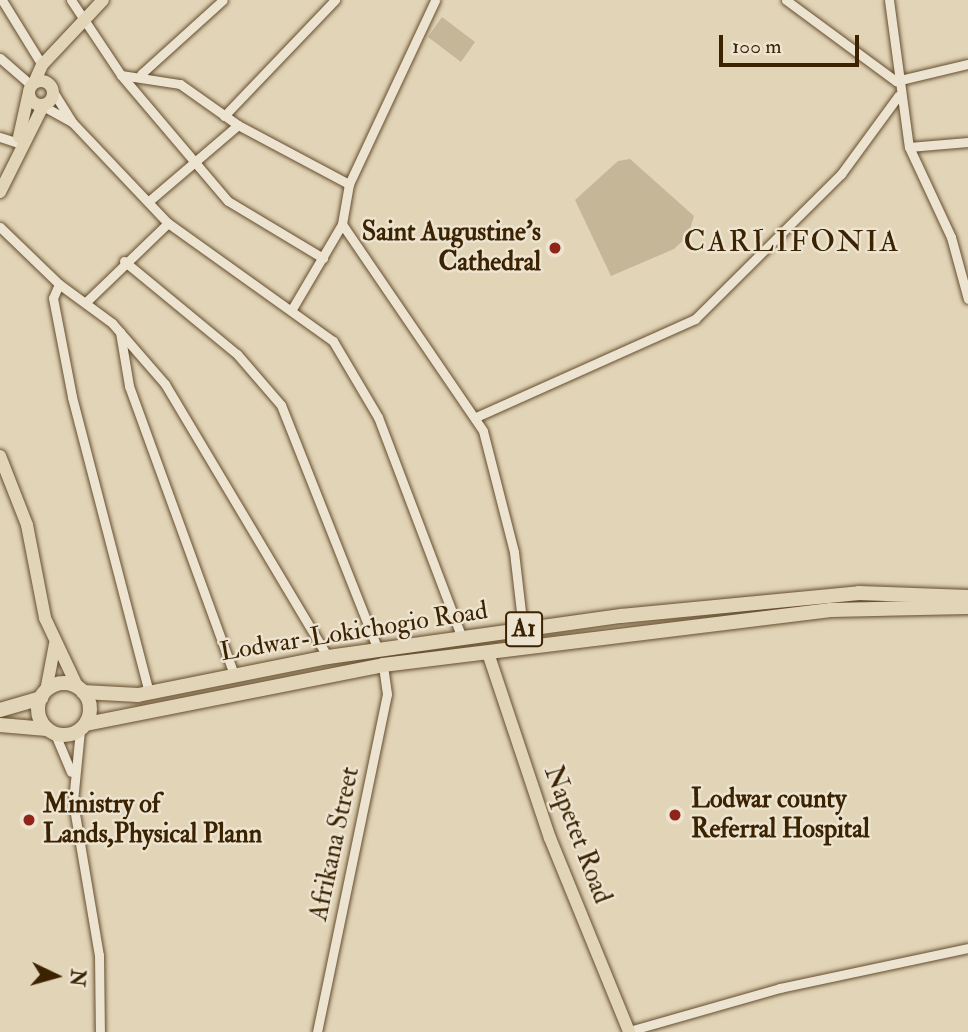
<!DOCTYPE html>
<html>
<head>
<meta charset="utf-8">
<style>
  body { margin:0 }
  #map { position:relative; width:968px; height:1032px; overflow:hidden; background:#e2d4b7; font-family:"IM FELL Double Pica",serif }
  div>[style] { position:absolute }
  .green>* { inset:0; background:#c6b698 }
  .roads { filter:drop-shadow(0 0 2px #654e2e) drop-shadow(0 0 2px #654e2e) }
  .minor>* { height:9px; margin:-4.5px; padding:0 4.5px; transform-origin:4.5px; border-radius:4.5px; background:#ece3d0 }
  .major>* { height:12px; margin:-6px; padding:0 6px; transform-origin:6px; border-radius:6px; background:#e2d4b7 }
  .major>.ring { margin:-6px; padding:0; box-sizing:content-box; background:none; border:12px solid #e2d4b7; border-radius:50% }
  .highway>* { height:14px; margin:-7px; padding:0 7px; transform-origin:7px; border-radius:7px; background:#e2d4b7 }
  .highway>.ring { margin:-7px; padding:0; box-sizing:content-box; background:none; border:14px solid #e2d4b7; border-radius:50% }
  .dots>* { width:19px; height:19px; translate:-50% -50%; box-sizing:border-box; border:4px solid #ece3d0; border-radius:50% }
  span { translate:-50% -50%; white-space:nowrap; text-align:center; line-height:1.15; -webkit-text-stroke:5px #ece3d0; paint-order:stroke }
  .shield-label span { padding:2px 5px; background:#ece3d0; border:2px solid; border-radius:5px; -webkit-text-stroke-width:0 }
  .shield-label { font-size:24px; color:#3b2201; font-weight:700 }
  .poi-label { font-size:26px; color:#3b2201; font-weight:700 }
  .right { translate:-100% -50%; text-align:right }
  .left { translate:0 -50%; text-align:left }
  .street-label { font-size:26px; color:#3b2201 }
  .quarter-label { font-size:30px; color:#3b2201; letter-spacing:2px }
  .north { position:absolute; left:21px; top:941px; width:70px; height:70px; -webkit-text-stroke:5px #ece3d0; paint-order:stroke; rotate:95deg; font-size:19px; font-weight:700; line-height:28px; text-align:center; color:#3b2201 }
  .north::after { content:''; display:block; margin:auto; width:24px; height:32px; background:#3b2201; clip-path:polygon(50% 0,100% 100%,50% 72%,0 100%) }
  .scale { position:absolute; left:719px; top:35px; width:140px; height:32px; box-sizing:border-box; border:4px solid #3b2201; border-top:0; padding-left:9px; font-size:21px; line-height:24px; white-space:nowrap; color:#3b2201; -webkit-text-stroke:5px #ece3d0; paint-order:stroke }
</style>
</head>
<body>
<div id="map">
  <div class="green">
    <div style="clip-path:polygon(442px 17px,475px 42px,461px 62px,428px 37px)"></div>
    <div style="clip-path:polygon(630px 159px,694px 216px,688px 236px,674px 249px,611px 276px,575px 200px,618px 161px)"></div>
  </div>
  <div class="roads">
    <div class="minor">
      <div style="left:2px;top:0;width:76px;rotate:58.4deg"></div>
      <div style="left:71px;top:0;width:90px;rotate:56.3deg"></div>
      <div style="left:121px;top:75px;width:60px;rotate:8.7deg"></div>
      <div style="left:180px;top:84px;width:71px;rotate:35.3deg"></div>
      <div style="left:238px;top:125px;width:126px;rotate:28deg"></div>
      <div style="left:786px;top:0;width:137px;rotate:36.4deg"></div>
      <div style="left:896px;top:81px;width:74px;rotate:-13.3deg"></div>
      <div style="left:889px;top:0;width:148px;rotate:82.3deg"></div>
      <div style="left:909px;top:147px;width:99px;rotate:65deg"></div>
      <div style="left:951px;top:237px;width:64px;rotate:74.7deg"></div>
      <div style="left:0;top:58px;width:41px;rotate:41.1deg"></div>
      <div style="left:141px;top:74px;width:110px;rotate:-42.1deg"></div>
      <div style="left:121px;top:75px;width:165px;rotate:49.7deg"></div>
      <div style="left:228px;top:201px;width:111px;rotate:31deg"></div>
      <div style="left:52px;top:90px;width:38px;rotate:58deg"></div>
      <div style="left:43px;top:106px;width:33px;rotate:29deg"></div>
      <div style="left:72px;top:122px;width:139px;rotate:46.5deg"></div>
      <div style="left:168px;top:223px;width:203px;rotate:35.6deg"></div>
      <div style="left:333px;top:341px;width:88px;rotate:59.4deg"></div>
      <div style="left:378px;top:417px;width:236px;rotate:69.2deg"></div>
      <div style="left:224px;top:116px;width:161px;rotate:-46.3deg"></div>
      <div style="left:0;top:137px;width:19px;rotate:18deg"></div>
      <div style="left:909px;top:147px;width:59px;rotate:-4.8deg"></div>
      <div style="left:149px;top:201px;width:117px;rotate:-40.5deg"></div>
      <div style="left:342px;top:224px;width:250px;rotate:55.7deg"></div>
      <div style="left:483px;top:431px;width:125px;rotate:75.6deg"></div>
      <div style="left:514px;top:552px;width:78px;rotate:83.3deg"></div>
      <div style="left:0;top:227px;width:82px;rotate:44deg"></div>
      <div style="left:59px;top:284px;width:66px;rotate:36.3deg"></div>
      <div style="left:112px;top:323px;width:81px;rotate:49deg"></div>
      <div style="left:165px;top:384px;width:318px;rotate:59.2deg"></div>
      <div style="left:124px;top:261px;width:146px;rotate:39.5deg"></div>
      <div style="left:237px;top:354px;width:67px;rotate:49.2deg"></div>
      <div style="left:281px;top:405px;width:264px;rotate:68.4deg"></div>
      <div style="left:59px;top:284px;width:15px;rotate:113deg"></div>
      <div style="left:53px;top:298px;width:101px;rotate:79.1deg"></div>
      <div style="left:72px;top:397px;width:306px;rotate:75.4deg"></div>
      <div style="left:87px;top:301px;width:112px;rotate:-43.9deg"></div>
      <div style="left:292px;top:309px;width:99px;rotate:-59.5deg"></div>
      <div style="left:342px;top:224px;width:41px;rotate:-80.1deg"></div>
      <div style="left:349px;top:184px;width:203px;rotate:-64.9deg"></div>
      <div style="left:120px;top:332px;width:55px;rotate:80.5deg"></div>
      <div style="left:129px;top:386px;width:307px;rotate:70deg"></div>
      <div style="left:476px;top:417px;width:240px;rotate:-24.1deg"></div>
      <div style="left:695px;top:319px;width:206px;rotate:-44.8deg"></div>
      <div style="left:841px;top:174px;width:97px;rotate:-53.8deg"></div>
      <div style="left:80px;top:730px;width:72px;rotate:95.6deg"></div>
      <div style="left:73px;top:802px;width:155px;rotate:80.4deg"></div>
      <div style="left:99px;top:955px;width:77px;rotate:89.3deg"></div>
      <div style="left:55px;top:734px;width:41px;rotate:67.2deg"></div>
      <div style="left:629px;top:1031px;width:157px;rotate:-15.9deg"></div>
      <div style="left:780px;top:988px;width:192px;rotate:-12deg"></div>
      <div style="left:317px;top:1032px;width:345px;rotate:-78.3deg"></div>
      <div style="left:387px;top:694px;width:29px;rotate:-98deg"></div>
    </div>
    <div class="major">
      <div class="ring" style="left:29px;top:81px;width:12px;height:12px"></div>
      <div style="left:34px;top:83px;width:20px;rotate:-66deg"></div>
      <div style="left:42px;top:65px;width:89px;rotate:-46.8deg"></div>
      <div style="left:19px;top:137px;width:46px;rotate:-77.5deg"></div>
      <div style="left:0;top:192px;width:96px;rotate:-63.4deg"></div>
      <div style="left:0;top:456px;width:74px;rotate:68.6deg"></div>
      <div style="left:27px;top:525px;width:95px;rotate:79deg"></div>
      <div style="left:45px;top:618px;width:75px;rotate:64.8deg"></div>
      <div style="left:488px;top:653px;width:195px;rotate:71.5deg"></div>
      <div style="left:550px;top:838px;width:209px;rotate:67.8deg"></div>
      <div style="left:46px;top:691px;width:48px;rotate:-79.2deg"></div>
    </div>
    <div class="highway">
      <div class="ring" style="left:38px;top:683px;width:38px;height:38px"></div>
      <div style="left:83px;top:692px;width:55px;rotate:3.1deg"></div>
      <div style="left:138px;top:695px;width:194px;rotate:-11.3deg"></div>
      <div style="left:328px;top:657px;width:296px;rotate:-8deg"></div>
      <div style="left:621px;top:616px;width:239px;rotate:-5.5deg"></div>
      <div style="left:859px;top:593px;width:109px;rotate:2.1deg"></div>
      <div style="left:0;top:710px;width:43px;rotate:-16.3deg"></div>
      <div style="left:86px;top:724px;width:303px;rotate:-11.2deg"></div>
      <div style="left:383px;top:665px;width:451px;rotate:-7deg"></div>
      <div style="left:831px;top:610px;width:137px;rotate:-1.3deg"></div>
      <div style="left:0;top:725px;width:47px;rotate:4.9deg"></div>
    </div>
  </div>
  <div class="dots">
    <div style="left:555px;top:248px;background:#8f2418"></div>
    <div style="left:675px;top:815px;background:#8f2418"></div>
    <div style="left:29px;top:820px;background:#8f2418"></div>
  </div>
  <div class="shield-label">
    <span style="left:524px;top:629px">A1</span>
  </div>
  <div class="poi-label">
    <span class="right" style="left:541px;top:248px">Saint Augustine's<br>Cathedral</span>
    <span class="left" style="left:691px;top:815px">Lodwar county<br>Referral Hospital</span>
    <span class="left" style="left:43px;top:820px">Ministry of<br>Lands,Physical Plann</span>
  </div>
  <div class="street-label">
    <span style="left:354px;top:632px;rotate:-9deg">Lodwar-Lokichogio Road</span>
    <span style="left:577px;top:835px;rotate:69deg">Napetet Road</span>
    <span style="left:335px;top:844px;rotate:-78deg">Afrikana Street</span>
  </div>
  <div class="quarter-label">
    <span style="left:792px;top:242px">CARLIFONIA</span>
  </div>
  <div class="north">N</div>
  <div class="scale">100 m</div>
</div>
</body>
</html>
